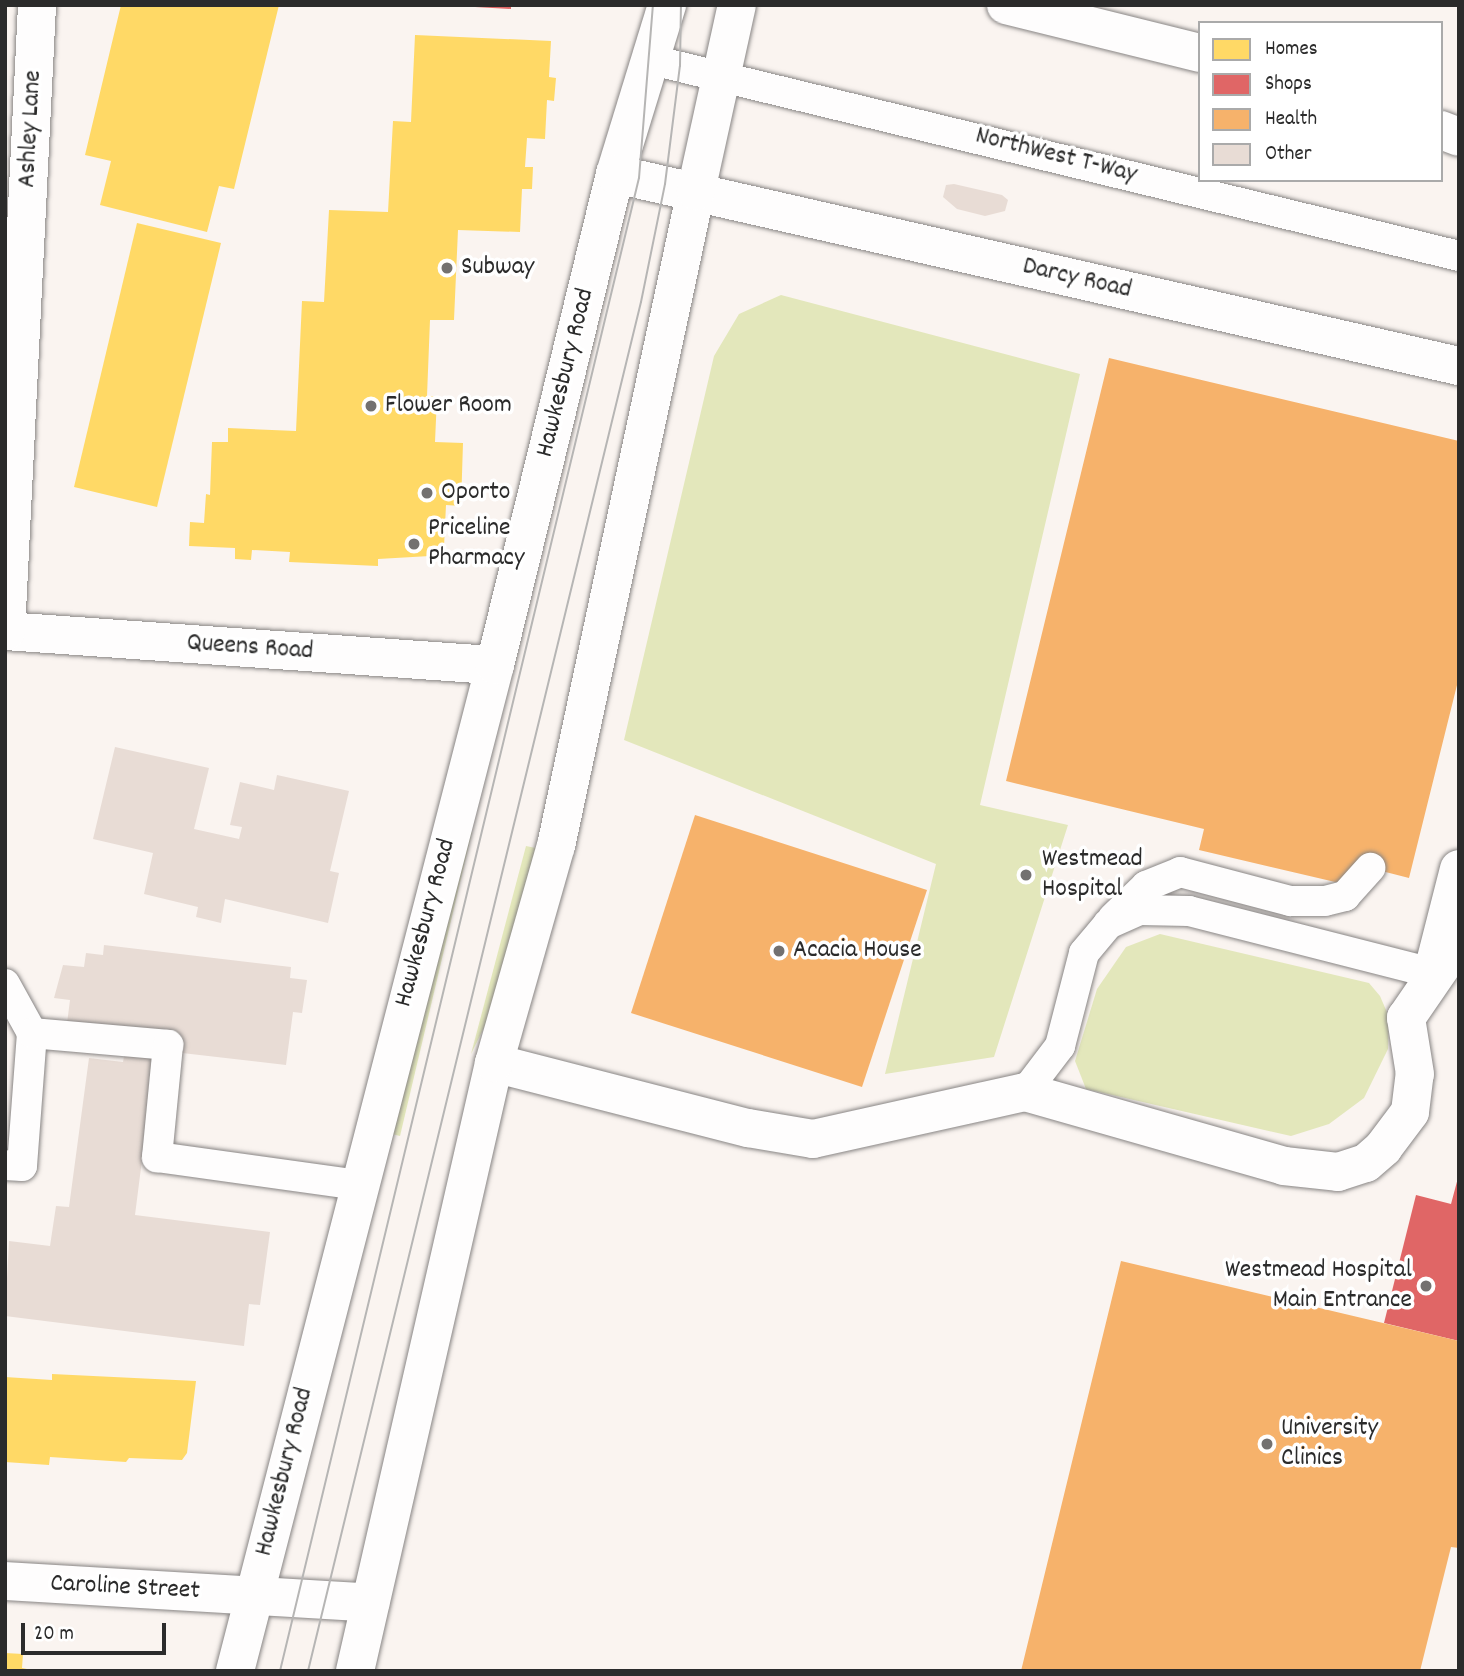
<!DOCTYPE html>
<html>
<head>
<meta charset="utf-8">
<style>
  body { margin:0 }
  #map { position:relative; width:1464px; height:1676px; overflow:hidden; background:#faf4f0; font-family:Dekko,sans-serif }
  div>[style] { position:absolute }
  .green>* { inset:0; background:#e3e7bb }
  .homes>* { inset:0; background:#ffd966 }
  .shops>* { inset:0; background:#e06666 }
  .health>* { inset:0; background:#f6b26b }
  .building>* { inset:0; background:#e8dcd5 }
  .roads { filter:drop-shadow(0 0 2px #888584) drop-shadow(0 0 2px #888584) }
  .lane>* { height:30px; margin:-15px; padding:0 15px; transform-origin:15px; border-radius:15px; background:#fefdfd }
  .street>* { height:38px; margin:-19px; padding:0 19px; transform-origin:19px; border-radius:19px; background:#fefdfd }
  .secondary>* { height:38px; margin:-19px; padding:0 19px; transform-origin:19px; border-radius:19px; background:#fefdfd }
  .tram>* { height:2px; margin:-1px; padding:0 1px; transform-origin:1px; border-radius:1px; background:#b6b5b4 }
  .dots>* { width:19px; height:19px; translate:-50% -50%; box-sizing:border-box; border:4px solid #fff; border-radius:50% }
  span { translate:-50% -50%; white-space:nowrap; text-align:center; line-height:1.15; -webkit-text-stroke:7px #fff; paint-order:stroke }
  .street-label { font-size:26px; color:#2b2b2b }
  .poi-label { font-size:26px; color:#2b2b2b }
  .left { translate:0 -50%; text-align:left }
  .right { translate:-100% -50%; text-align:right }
  .frame { position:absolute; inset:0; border:7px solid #2b2b2b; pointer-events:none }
  .legend { position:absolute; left:1198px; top:21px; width:245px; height:161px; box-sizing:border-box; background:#fff; border:2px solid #aaa; margin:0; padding:9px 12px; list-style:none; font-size:21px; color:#2b2b2b }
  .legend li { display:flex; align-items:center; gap:14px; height:35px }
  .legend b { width:35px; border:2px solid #aaa }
  .scale { position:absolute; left:21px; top:1623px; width:145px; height:32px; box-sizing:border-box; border:4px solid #2b2b2b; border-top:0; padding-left:9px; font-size:21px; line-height:24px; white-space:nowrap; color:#2b2b2b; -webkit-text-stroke:5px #fff; paint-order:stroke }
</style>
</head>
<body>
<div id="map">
  <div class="green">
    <div style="clip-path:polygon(781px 295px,1080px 374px,980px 805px,1068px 825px,994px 1057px,885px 1074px,936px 864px,624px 740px,714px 356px,739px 314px)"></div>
    <div style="clip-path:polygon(457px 828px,472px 832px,400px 1136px,384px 1132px)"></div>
    <div style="clip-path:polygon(526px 846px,545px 850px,510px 975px,471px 1054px)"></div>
    <div style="clip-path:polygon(1160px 934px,1369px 983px,1380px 996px,1389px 1017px,1388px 1049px,1364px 1098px,1329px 1124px,1291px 1136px,1086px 1089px,1075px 1061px,1097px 989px,1126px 947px)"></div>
  </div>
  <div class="homes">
    <div style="clip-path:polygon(121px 5px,279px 5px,234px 189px,219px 186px,207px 232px,100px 205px,111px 161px,85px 155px)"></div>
    <div style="clip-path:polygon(415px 35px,551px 41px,549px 77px,556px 78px,554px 101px,547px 100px,545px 139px,527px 138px,525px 167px,533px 167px,532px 189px,522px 189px,520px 232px,458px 230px,454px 320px,430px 320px,427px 396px,437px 397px,435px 442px,463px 443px,461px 506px,446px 505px,444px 547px,431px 546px,430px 556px,378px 559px,378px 566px,289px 562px,290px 552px,252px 550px,251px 560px,235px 559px,235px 548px,189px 546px,190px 522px,204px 523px,206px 494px,210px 495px,212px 442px,228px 442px,228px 428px,296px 431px,302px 301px,324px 302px,329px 210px,388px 212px,393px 121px,411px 122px)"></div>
    <div style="clip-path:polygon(137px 223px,221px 243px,157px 507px,74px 487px)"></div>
    <div style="clip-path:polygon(52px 1374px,196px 1381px,187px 1453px,182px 1460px,129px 1458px,126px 1462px,50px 1457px,49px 1465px,5px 1462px,5px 1377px,52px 1380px)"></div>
    <div style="clip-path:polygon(5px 1653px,23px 1654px,22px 1668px,37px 1671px,5px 1671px)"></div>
  </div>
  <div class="shops">
    <div style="clip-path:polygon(475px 5px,511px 5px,511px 9px,475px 7px)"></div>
    <div style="clip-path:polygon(1459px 1174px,1459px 1341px,1384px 1323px,1416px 1195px,1451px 1204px)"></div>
  </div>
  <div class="health">
    <div style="clip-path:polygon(1109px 358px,1459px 441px,1459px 677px,1409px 878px,1370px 868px,1348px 885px,1199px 850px,1204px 829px,1006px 781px)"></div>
    <div style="clip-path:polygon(695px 815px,927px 890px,862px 1087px,631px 1013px)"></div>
    <div style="clip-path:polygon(1121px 1261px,1459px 1341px,1459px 1548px,1451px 1547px,1420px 1671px,1021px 1671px)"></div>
  </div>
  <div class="building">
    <div style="clip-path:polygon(954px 184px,1002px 195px,1008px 200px,1005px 211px,985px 216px,957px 209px,943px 197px,946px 185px)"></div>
    <div style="clip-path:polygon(115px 747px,209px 768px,194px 829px,239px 839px,242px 827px,230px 825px,240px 782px,274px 790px,277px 775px,349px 791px,330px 871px,339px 873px,328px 923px,225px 899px,221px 923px,196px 917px,198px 907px,144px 894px,153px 853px,93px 839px)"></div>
    <div style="clip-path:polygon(104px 945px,291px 967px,290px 978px,307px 980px,302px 1013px,293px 1012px,286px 1065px,156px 1050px,135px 1215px,270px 1232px,260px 1305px,249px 1304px,244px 1346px,5px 1316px,9px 1241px,50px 1246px,56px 1206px,69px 1207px,89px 1058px,123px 1062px,126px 1046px,65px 1039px,70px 1000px,54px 998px,63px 965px,84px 967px,86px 953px,103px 955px)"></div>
  </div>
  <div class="roads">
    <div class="lane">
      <div style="left:652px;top:60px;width:830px;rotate:13.65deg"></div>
      <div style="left:1113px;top:918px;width:46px;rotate:-44.1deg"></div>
      <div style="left:1146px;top:886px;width:37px;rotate:-22deg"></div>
      <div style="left:1180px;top:872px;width:114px;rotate:14.8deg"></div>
      <div style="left:1290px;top:901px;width:35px"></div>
      <div style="left:1325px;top:901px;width:21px;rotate:-14deg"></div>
      <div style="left:1345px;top:896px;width:38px;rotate:-48deg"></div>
      <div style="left:5px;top:984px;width:56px;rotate:61.1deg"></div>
      <div style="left:32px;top:1033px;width:133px;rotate:94.3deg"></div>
      <div style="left:22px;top:1166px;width:17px;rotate:-177deg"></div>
      <div style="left:32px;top:1033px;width:137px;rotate:5deg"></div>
      <div style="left:168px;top:1045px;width:113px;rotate:95.6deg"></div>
      <div style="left:157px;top:1157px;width:204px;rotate:7.9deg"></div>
      <div style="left:1025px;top:1092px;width:58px;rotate:-52.7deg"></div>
      <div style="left:1060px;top:1046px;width:96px;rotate:-75.5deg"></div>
      <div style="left:1084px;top:953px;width:38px;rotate:-50deg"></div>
      <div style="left:1108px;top:924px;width:35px;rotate:-24deg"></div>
      <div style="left:1140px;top:910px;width:49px;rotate:1.2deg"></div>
      <div style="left:1189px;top:911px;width:252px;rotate:14.3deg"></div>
    </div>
    <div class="street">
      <div style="left:5px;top:631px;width:491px;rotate:4deg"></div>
      <div style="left:6px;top:631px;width:627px;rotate:-87.16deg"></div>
      <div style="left:1434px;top:967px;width:101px;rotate:-75.7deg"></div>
      <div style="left:494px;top:1063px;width:262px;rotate:14.4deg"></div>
      <div style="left:748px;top:1128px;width:66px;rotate:9.6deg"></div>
      <div style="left:813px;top:1139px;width:217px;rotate:-12.5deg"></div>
      <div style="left:1025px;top:1092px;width:269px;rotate:15.9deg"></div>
      <div style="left:1284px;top:1166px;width:54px;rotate:6.3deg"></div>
      <div style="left:1338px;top:1172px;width:29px;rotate:-18deg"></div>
      <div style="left:1366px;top:1163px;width:23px;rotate:-41deg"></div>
      <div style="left:1383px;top:1148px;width:45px;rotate:-53.1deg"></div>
      <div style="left:1410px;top:1112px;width:38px;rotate:-83deg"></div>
      <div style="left:1415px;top:1074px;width:57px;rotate:-99.1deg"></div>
      <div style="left:1406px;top:1018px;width:93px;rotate:-55.5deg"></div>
      <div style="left:5px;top:1581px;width:366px;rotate:3.4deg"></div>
      <div style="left:235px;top:1671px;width:1039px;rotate:-75.51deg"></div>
      <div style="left:495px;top:665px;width:505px;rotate:-76.27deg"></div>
      <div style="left:355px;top:1671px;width:624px;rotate:-77.12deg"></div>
      <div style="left:494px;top:1063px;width:226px;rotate:-74.1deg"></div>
      <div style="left:556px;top:846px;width:670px;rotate:-77.94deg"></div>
    </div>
    <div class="secondary">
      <div style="left:667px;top:5px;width:177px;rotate:107.1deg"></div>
      <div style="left:615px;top:174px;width:866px;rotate:12.82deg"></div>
      <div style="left:1006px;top:5px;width:200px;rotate:13.9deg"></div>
      <div style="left:1441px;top:130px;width:19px;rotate:21deg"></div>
      <div style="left:696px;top:191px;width:190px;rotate:-77.6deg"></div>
    </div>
  </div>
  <div class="tram">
    <div style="left:280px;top:1671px;width:1536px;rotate:-76.48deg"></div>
    <div style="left:639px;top:178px;width:174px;rotate:-85.4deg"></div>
    <div style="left:308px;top:1671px;width:1409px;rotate:-76.33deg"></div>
    <div style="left:641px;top:302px;width:120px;rotate:-78.5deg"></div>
    <div style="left:665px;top:184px;width:119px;rotate:-82.8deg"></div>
    <div style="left:680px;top:66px;width:61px;rotate:-89.1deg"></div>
  </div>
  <div class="dots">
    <div style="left:447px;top:268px;background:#737170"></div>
    <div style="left:371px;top:406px;background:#737170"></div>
    <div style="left:427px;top:493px;background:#737170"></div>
    <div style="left:414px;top:544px;background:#737170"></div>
    <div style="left:1026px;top:875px;background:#737170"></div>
    <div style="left:779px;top:951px;background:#737170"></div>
    <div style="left:1426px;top:1286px;background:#737170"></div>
    <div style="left:1267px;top:1444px;background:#737170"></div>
  </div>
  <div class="street-label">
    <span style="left:31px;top:129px;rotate:-87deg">Ashley Lane</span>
    <span style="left:1056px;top:156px;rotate:14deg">NorthWest T-Way</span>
    <span style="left:1077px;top:279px;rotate:13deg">Darcy Road</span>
    <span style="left:566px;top:373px;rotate:-76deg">Hawkesbury Road</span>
    <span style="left:250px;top:648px;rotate:4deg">Queens Road</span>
    <span style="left:426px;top:923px;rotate:-75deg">Hawkesbury Road</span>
    <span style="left:285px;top:1472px;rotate:-76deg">Hawkesbury Road</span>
    <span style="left:125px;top:1588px;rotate:3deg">Caroline Street</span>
  </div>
  <div class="poi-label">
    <span class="left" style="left:461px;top:268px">Subway</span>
    <span class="left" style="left:385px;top:406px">Flower Room</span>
    <span class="left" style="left:441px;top:493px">Oporto</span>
    <span class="left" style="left:428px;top:544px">Priceline<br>Pharmacy</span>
    <span class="left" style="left:1042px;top:875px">Westmead<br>Hospital</span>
    <span class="left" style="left:793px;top:951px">Acacia House</span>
    <span class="right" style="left:1412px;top:1286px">Westmead Hospital<br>Main Entrance</span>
    <span class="left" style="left:1281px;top:1444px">University<br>Clinics</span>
  </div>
  <div class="frame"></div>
  <ul class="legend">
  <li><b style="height:19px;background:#ffd966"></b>Homes</li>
  <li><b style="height:19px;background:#e06666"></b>Shops</li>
  <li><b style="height:19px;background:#f6b26b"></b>Health</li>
  <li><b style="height:19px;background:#e8dcd5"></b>Other</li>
  </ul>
  <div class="scale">20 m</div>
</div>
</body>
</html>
